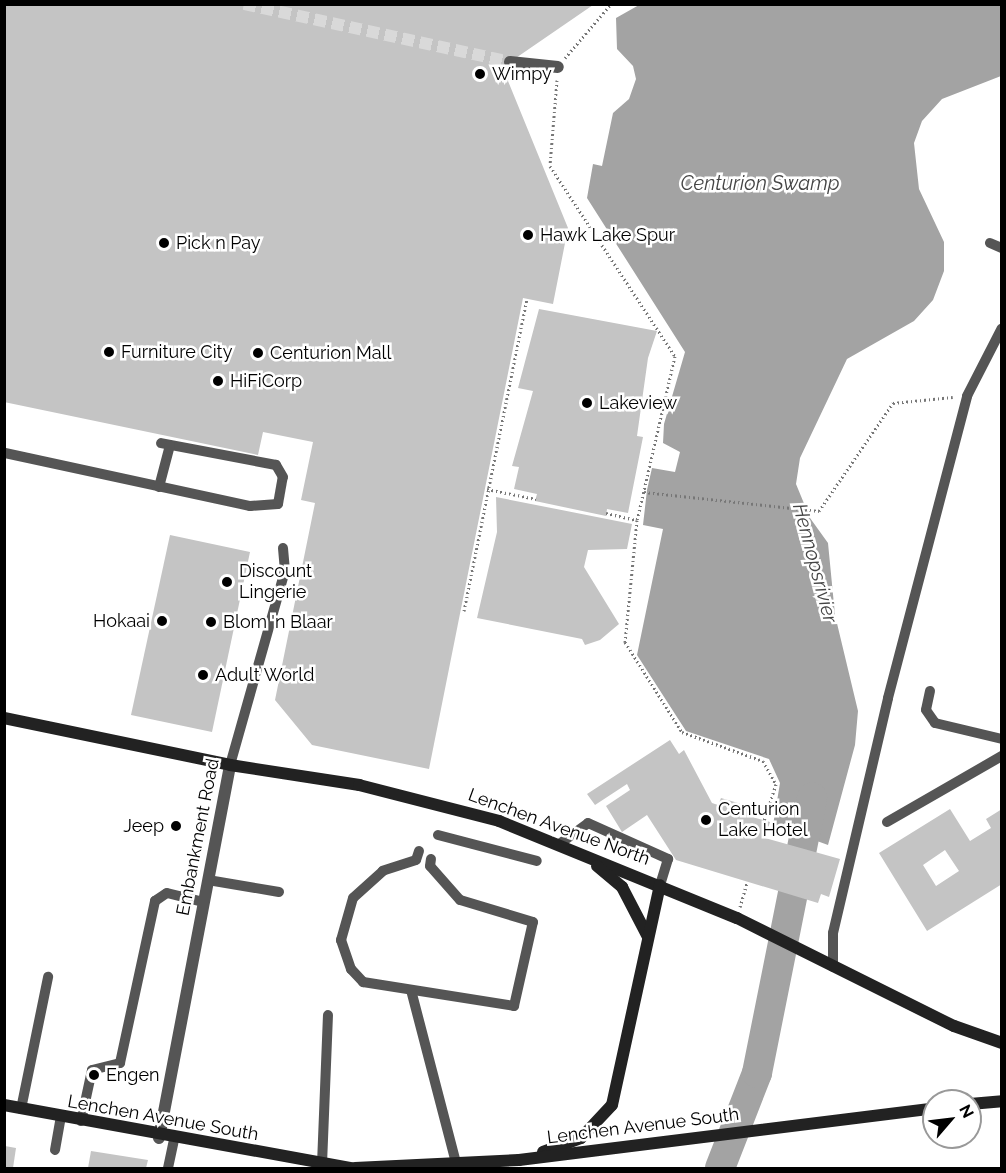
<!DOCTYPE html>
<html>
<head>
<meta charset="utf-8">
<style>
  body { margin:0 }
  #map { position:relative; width:1006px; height:1173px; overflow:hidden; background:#fff; font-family:Raleway,sans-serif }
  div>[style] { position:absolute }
  .water>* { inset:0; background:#a3a3a3 }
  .river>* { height:30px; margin:-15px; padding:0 15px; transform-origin:15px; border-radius:15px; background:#a3a3a3 }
  .building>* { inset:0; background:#c4c4c4 }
  .pedestrian-tunnel>* { height:12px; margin-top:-6px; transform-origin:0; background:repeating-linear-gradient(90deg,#d9d9d9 0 12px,transparent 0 18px) }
  .path>* { height:3px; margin-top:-1.5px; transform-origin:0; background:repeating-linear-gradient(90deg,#777 0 1.5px,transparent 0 4.5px) }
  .service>* { height:10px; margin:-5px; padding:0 5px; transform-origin:5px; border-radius:5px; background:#555 }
  .pedestrian>* { height:12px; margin:-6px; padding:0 6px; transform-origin:6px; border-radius:6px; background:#555 }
  .minor>* { height:12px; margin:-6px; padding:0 6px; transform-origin:6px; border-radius:6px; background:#555 }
  .secondary>* { height:12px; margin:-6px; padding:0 6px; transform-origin:6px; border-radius:6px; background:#222 }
  .dots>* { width:16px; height:16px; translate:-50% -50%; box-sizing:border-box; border:3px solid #fff; border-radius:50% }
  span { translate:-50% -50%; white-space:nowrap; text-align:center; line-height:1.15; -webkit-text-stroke:5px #fff; paint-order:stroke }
  .poi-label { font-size:18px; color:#000 }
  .left { translate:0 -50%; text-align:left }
  .right { translate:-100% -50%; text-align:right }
  .street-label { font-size:18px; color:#000 }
  .water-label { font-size:20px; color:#444; font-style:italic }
  .frame { position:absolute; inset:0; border:6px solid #000; pointer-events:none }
  .north { position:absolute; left:922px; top:1089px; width:60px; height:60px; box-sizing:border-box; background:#fff; border:2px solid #999; border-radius:50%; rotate:62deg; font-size:16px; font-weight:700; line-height:24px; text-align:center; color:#000 }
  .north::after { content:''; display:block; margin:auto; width:21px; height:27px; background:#000; clip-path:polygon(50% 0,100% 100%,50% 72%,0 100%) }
</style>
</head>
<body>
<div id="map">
  <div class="water">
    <div style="clip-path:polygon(639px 5px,1001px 5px,1001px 76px,942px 99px,922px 121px,914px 143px,919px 189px,944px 242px,944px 271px,933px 300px,914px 321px,847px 359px,800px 458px,796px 484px,810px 518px,828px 543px,835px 615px,858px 711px,855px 745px,828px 845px,773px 825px,780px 783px,769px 759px,686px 731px,637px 655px,663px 529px,643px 525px,647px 490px,652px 468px,675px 472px,680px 452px,663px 443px,664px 424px,685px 352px,587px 198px,593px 164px,602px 166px,613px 113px,629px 99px,636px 79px,633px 66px,617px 49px,616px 18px)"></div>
  </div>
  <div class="river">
    <div style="left:720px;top:1168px;width:102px;rotate:-68.7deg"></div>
    <div style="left:757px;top:1073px;width:281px;rotate:-78.7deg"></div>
  </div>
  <div class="building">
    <div style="clip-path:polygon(4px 5px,593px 5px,510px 62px,508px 81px,568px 228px,553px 304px,523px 298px,429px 769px,312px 745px,275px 700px,315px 503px,301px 500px,313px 442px,263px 432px,258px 455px,4px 402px)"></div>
    <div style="clip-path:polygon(539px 309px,657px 331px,648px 358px,637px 436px,643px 437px,628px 513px,607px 509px,606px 516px,535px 501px,537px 494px,514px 489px,519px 467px,512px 466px,533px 391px,518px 388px)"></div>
    <div style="clip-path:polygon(496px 497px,632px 524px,627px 549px,588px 550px,584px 567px,619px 624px,600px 640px,585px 645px,582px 639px,477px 618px,497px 532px)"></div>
    <div style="clip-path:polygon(170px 535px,250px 552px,212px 732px,131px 715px)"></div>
    <div style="clip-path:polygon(670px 740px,679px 754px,684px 750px,712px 803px,718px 805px,721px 798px,755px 808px,752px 817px,770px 822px,765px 838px,840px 859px,829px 897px,821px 894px,818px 903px,676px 860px,647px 815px,622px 832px,606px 806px,630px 790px,627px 784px,595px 805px,587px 794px)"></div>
    <div style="clip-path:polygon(evenodd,950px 809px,970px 841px,991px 828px,986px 819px,1002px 809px,1002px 884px,927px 931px,879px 853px,950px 809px,945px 850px,959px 871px,936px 886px,923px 865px,945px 850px)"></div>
    <div style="clip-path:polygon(5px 1146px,16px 1148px,13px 1168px,5px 1168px)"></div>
    <div style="clip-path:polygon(91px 1151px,148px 1160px,146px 1168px,88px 1168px)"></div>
  </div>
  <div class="pedestrian-tunnel">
    <div style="left:244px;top:4px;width:272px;rotate:12.3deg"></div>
  </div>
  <div class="path">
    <div style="left:565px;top:58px;width:71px;rotate:-49.6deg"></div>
    <div style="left:557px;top:80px;width:86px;rotate:94.7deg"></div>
    <div style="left:550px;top:166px;width:227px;rotate:56.7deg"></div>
    <div style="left:675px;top:356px;width:168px;rotate:103deg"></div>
    <div style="left:637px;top:520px;width:123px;rotate:95.6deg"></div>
    <div style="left:625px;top:642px;width:107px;rotate:57.7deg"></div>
    <div style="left:682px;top:732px;width:86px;rotate:19.7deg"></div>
    <div style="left:763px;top:761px;width:26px;rotate:61deg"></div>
    <div style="left:776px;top:784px;width:39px;rotate:108deg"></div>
    <div style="left:487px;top:489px;width:50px;rotate:11.5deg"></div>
    <div style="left:644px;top:492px;width:176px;rotate:6.2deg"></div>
    <div style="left:819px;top:511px;width:131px;rotate:-55.6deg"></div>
    <div style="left:893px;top:403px;width:60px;rotate:-5.7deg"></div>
    <div style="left:606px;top:513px;width:32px;rotate:13deg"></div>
    <div style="left:464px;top:611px;width:318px;rotate:-78.6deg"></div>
    <div style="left:740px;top:907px;width:26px;rotate:-74deg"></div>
  </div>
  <div class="service">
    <div style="left:990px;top:243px;width:13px;rotate:23deg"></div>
    <div style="left:5px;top:453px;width:251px;rotate:12.2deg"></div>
    <div style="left:250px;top:506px;width:28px;rotate:-4deg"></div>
    <div style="left:278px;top:504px;width:27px;rotate:-80deg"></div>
    <div style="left:283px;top:477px;width:14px;rotate:-120deg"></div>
    <div style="left:276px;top:465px;width:117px;rotate:-169.2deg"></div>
    <div style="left:159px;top:487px;width:43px;rotate:-75.3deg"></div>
    <div style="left:930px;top:691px;width:19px;rotate:102deg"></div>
    <div style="left:926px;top:710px;width:16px;rotate:55deg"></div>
    <div style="left:935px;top:723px;width:69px;rotate:13.4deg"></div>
    <div style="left:230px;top:765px;width:202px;rotate:-74.2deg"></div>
    <div style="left:285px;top:571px;width:23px;rotate:-95deg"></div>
    <div style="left:887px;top:822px;width:133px;rotate:-29.9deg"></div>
    <div style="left:438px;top:835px;width:102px;rotate:14.7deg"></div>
    <div style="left:558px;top:845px;width:37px;rotate:-36deg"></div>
    <div style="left:588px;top:823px;width:88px;rotate:24.2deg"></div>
    <div style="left:668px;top:859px;width:27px;rotate:107deg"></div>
    <div style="left:419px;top:851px;width:9px;rotate:108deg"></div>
    <div style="left:416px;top:860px;width:35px;rotate:162deg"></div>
    <div style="left:383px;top:871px;width:40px;rotate:138deg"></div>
    <div style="left:353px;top:898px;width:44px;rotate:105.9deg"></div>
    <div style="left:341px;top:940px;width:31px;rotate:71deg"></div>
    <div style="left:351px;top:969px;width:18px;rotate:47deg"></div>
    <div style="left:363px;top:982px;width:153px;rotate:9deg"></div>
    <div style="left:514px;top:1006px;width:86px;rotate:-77.3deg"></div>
    <div style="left:533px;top:922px;width:76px;rotate:-163.2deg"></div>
    <div style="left:460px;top:900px;width:45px;rotate:-131.4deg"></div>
    <div style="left:430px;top:866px;width:7px;rotate:-82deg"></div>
    <div style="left:208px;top:880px;width:72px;rotate:9.6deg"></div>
    <div style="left:833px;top:967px;width:34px;rotate:-90deg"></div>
    <div style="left:833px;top:933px;width:241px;rotate:-76.8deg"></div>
    <div style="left:888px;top:698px;width:312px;rotate:-75.3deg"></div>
    <div style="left:967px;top:396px;width:76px;rotate:-62.8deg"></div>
    <div style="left:411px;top:990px;width:179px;rotate:75.4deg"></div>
    <div style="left:21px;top:1109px;width:135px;rotate:-78.4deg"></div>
    <div style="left:81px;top:1121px;width:52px;rotate:-77.8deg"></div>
    <div style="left:92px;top:1070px;width:29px;rotate:-14deg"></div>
    <div style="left:120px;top:1063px;width:166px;rotate:-77.8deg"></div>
    <div style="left:155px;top:901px;width:14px;rotate:-34deg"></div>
    <div style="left:167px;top:893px;width:37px;rotate:14deg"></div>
    <div style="left:55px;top:1150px;width:34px;rotate:-80deg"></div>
    <div style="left:322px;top:1164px;width:149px;rotate:-87.7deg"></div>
    <div style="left:168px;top:1168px;width:29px;rotate:-78deg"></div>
  </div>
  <div class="pedestrian">
    <div style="left:510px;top:62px;width:48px;rotate:5.9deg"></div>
  </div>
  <div class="minor">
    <div style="left:159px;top:1138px;width:380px;rotate:-79.2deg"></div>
  </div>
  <div class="secondary">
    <div style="left:4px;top:718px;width:231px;rotate:11.7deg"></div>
    <div style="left:230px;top:765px;width:131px;rotate:8.8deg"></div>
    <div style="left:359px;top:785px;width:145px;rotate:14.4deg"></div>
    <div style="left:499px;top:821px;width:257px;rotate:22.2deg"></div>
    <div style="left:737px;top:918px;width:242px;rotate:26.5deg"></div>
    <div style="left:954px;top:1026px;width:51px;rotate:19.5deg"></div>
    <div style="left:597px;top:866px;width:33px;rotate:40deg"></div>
    <div style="left:622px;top:887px;width:56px;rotate:62.5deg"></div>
    <div style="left:970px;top:1104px;width:32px;rotate:-5deg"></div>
    <div style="left:4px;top:1105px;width:353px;rotate:10.3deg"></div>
    <div style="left:543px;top:1152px;width:40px;rotate:-20.2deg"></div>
    <div style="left:581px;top:1138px;width:45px;rotate:-46.8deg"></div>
    <div style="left:612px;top:1105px;width:225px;rotate:-77.7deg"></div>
    <div style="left:355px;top:1168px;width:164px;rotate:-2.8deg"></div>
    <div style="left:519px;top:1160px;width:418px;rotate:-7.1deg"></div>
  </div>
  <div class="dots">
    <div style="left:480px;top:74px;background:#000"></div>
    <div style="left:528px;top:235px;background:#000"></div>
    <div style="left:164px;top:243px;background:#000"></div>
    <div style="left:109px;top:352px;background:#000"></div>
    <div style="left:258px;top:353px;background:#000"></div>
    <div style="left:218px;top:381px;background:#000"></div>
    <div style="left:587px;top:403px;background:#000"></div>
    <div style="left:227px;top:582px;background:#000"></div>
    <div style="left:162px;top:621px;background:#000"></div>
    <div style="left:211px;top:622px;background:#000"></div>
    <div style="left:203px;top:675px;background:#000"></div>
    <div style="left:706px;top:820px;background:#000"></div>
    <div style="left:176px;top:826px;background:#000"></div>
    <div style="left:94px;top:1075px;background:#000"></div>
  </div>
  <div class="poi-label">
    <span class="left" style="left:492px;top:74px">Wimpy</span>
    <span class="left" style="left:540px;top:235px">Hawk Lake Spur</span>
    <span class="left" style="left:176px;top:243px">Pick n Pay</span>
    <span class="left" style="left:121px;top:352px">Furniture City</span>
    <span class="left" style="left:270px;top:353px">Centurion Mall</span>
    <span class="left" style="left:230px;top:381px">HiFiCorp</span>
    <span class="left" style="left:599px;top:403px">Lakeview</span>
    <span class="left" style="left:239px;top:582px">Discount<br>Lingerie</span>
    <span class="right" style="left:150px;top:621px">Hokaai</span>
    <span class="left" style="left:223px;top:622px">Blom 'n Blaar</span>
    <span class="left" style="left:215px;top:675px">Adult World</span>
    <span class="left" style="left:718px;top:820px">Centurion<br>Lake Hotel</span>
    <span class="right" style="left:164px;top:826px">Jeep</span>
    <span class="left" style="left:106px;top:1075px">Engen</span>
  </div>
  <div class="street-label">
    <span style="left:559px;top:827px;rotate:20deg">Lenchen Avenue North</span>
    <span style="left:198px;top:837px;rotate:-79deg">Embankment Road</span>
    <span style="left:163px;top:1118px;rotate:10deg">Lenchen Avenue South</span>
    <span style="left:643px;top:1126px;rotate:-7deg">Lenchen Avenue South</span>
  </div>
  <div class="water-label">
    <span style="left:760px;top:183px">Centurion Swamp</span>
    <span style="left:815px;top:563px;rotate:75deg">Hennopsrivier</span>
  </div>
  <div class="frame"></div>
  <div class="north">N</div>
</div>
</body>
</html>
